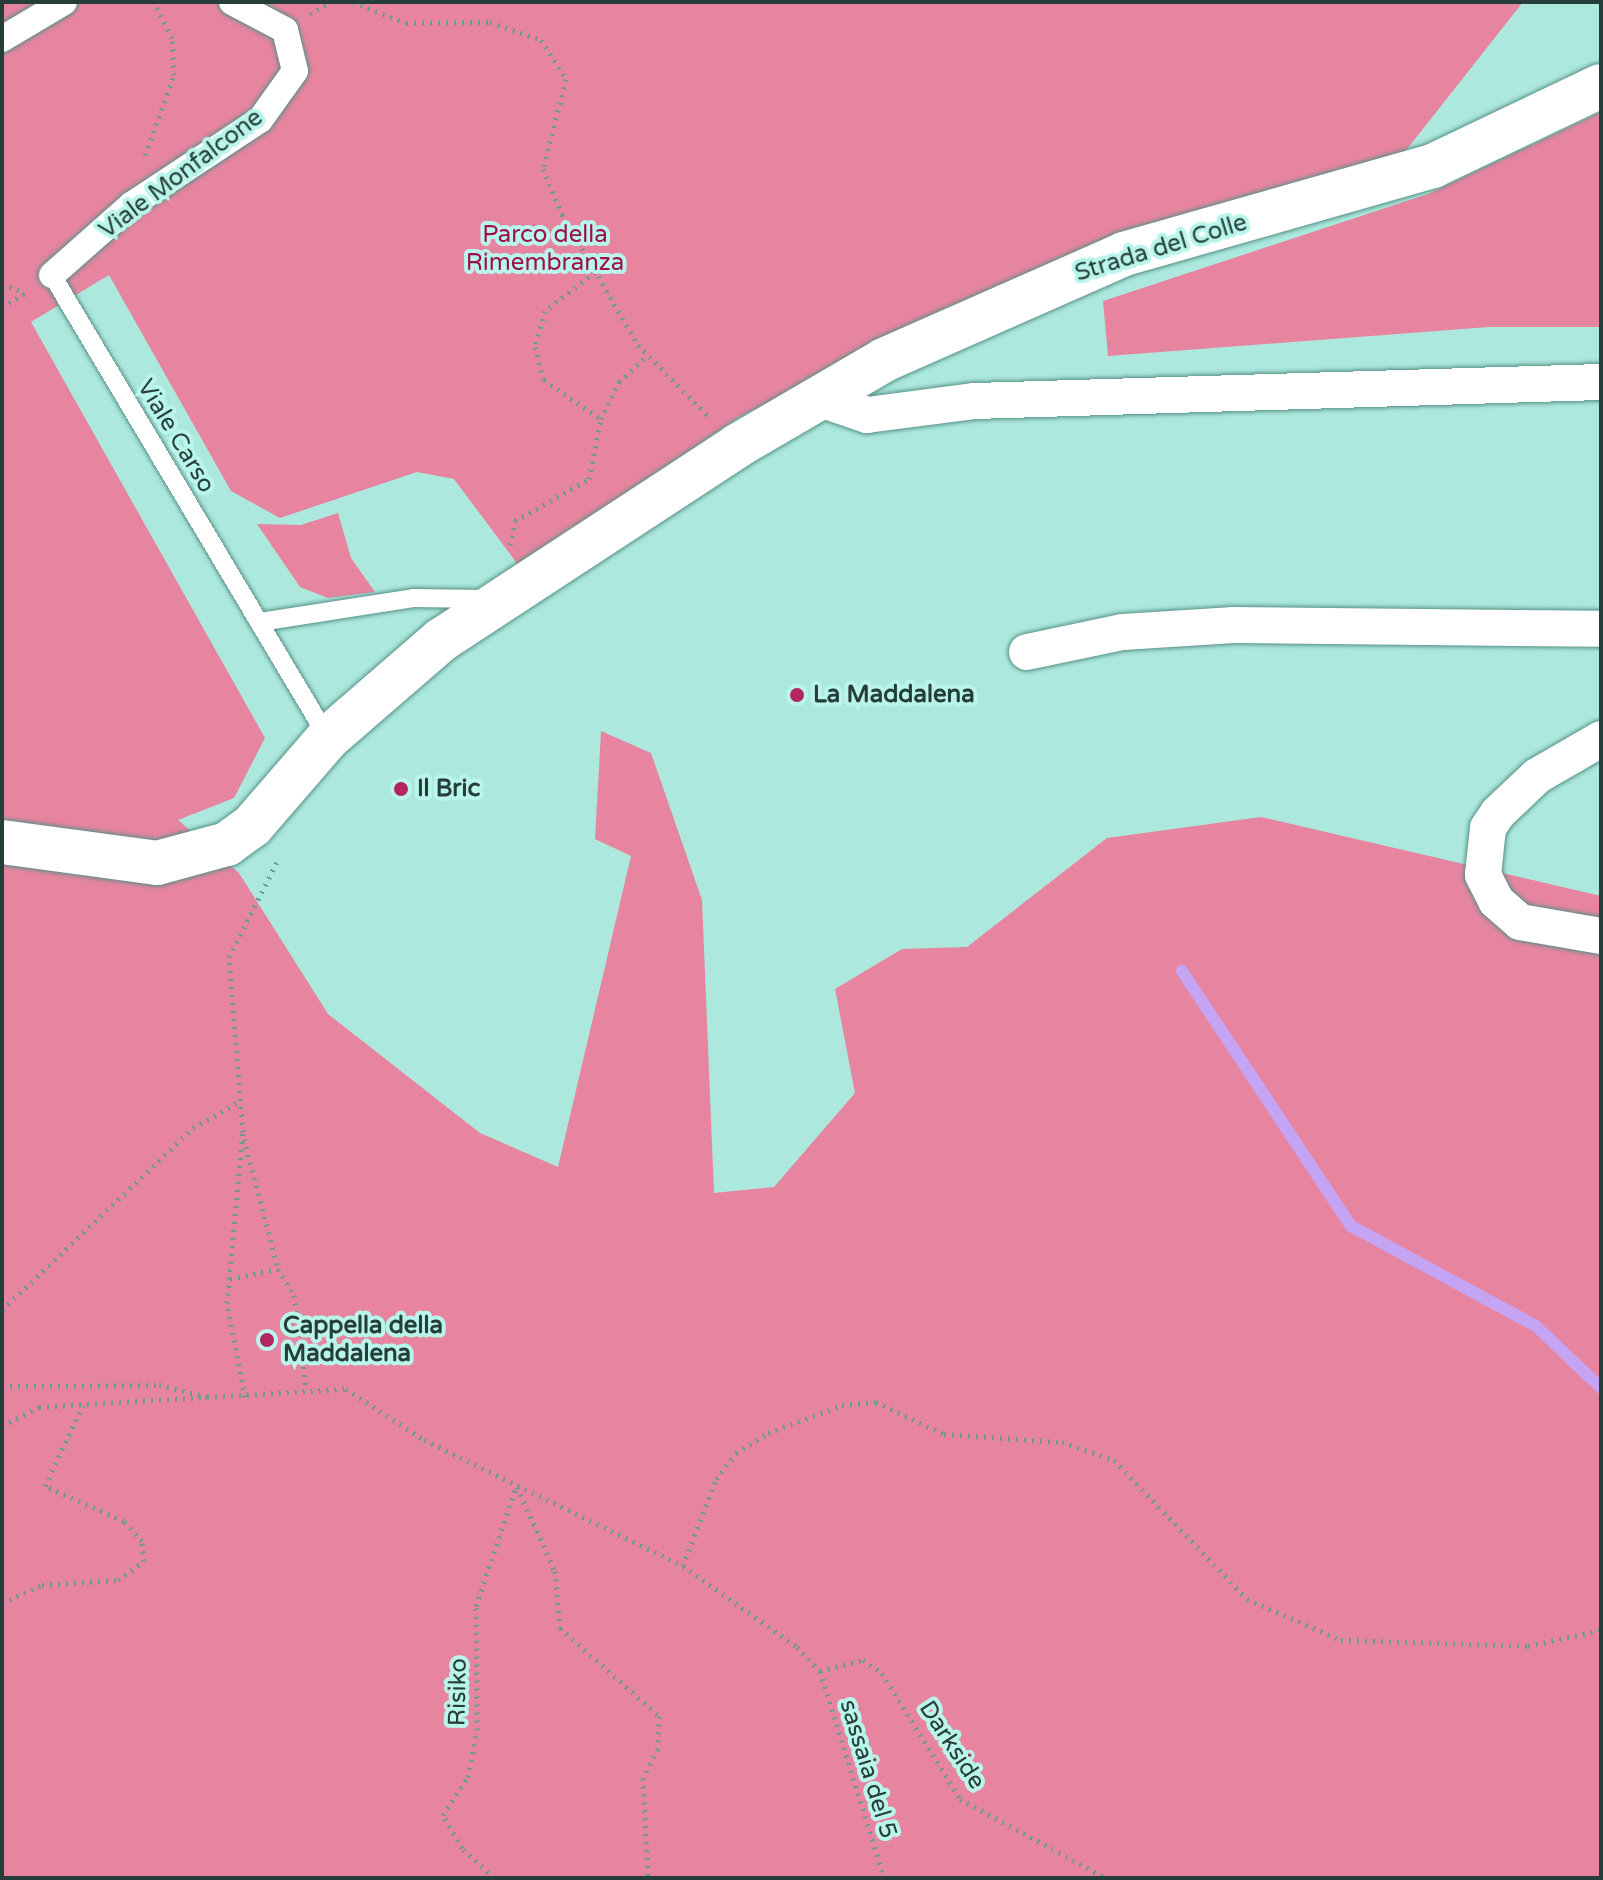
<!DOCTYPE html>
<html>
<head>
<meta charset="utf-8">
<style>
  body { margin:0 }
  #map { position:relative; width:1603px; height:1880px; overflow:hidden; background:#ace8dd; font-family:"Varela Round",sans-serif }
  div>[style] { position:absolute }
  .green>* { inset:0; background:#e785a0 }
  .stream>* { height:12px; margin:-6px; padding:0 6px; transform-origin:6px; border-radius:6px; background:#c5a4f4 }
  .path>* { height:5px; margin-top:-2.5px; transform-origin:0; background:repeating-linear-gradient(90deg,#6f9a93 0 2px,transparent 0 8px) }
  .roads { filter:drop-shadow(0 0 2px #579087) drop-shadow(0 0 2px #579087) }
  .service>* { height:18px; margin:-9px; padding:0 9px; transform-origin:9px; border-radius:9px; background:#fff }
  .pedestrian>* { height:26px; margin:-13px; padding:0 13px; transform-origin:13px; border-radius:13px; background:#fff }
  .minor>* { height:36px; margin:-18px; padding:0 18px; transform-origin:18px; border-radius:18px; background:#fff }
  .tertiary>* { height:44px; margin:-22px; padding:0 22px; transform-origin:22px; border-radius:22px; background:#fff }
  .dots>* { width:22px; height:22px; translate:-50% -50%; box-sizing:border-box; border:4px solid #b9f5ea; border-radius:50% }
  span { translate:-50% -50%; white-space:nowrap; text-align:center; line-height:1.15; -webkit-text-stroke:8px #b9f5ea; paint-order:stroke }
  .street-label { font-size:24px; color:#263e3a }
  .park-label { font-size:24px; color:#9d0f4e }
  .poi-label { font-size:24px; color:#263e3a; font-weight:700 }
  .left { translate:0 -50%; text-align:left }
  .frame { position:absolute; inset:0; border:4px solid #263e3a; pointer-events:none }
</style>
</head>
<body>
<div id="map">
  <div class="green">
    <div style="clip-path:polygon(2px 2px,1523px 2px,1400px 158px,1096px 242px,739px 417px,519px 566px,454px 479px,417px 472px,280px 518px,231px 491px,109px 275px,31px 322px,265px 738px,234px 798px,178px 820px,239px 873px,328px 1014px,480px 1133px,558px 1167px,631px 856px,595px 839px,601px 731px,651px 753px,702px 900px,714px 1193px,774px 1187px,855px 1093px,835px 989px,902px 949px,967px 947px,1107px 838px,1261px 817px,1601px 896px,1601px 1878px,2px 1878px)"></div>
    <div style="clip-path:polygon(1601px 112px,1601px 327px,1489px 327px,1108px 356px,1103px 301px,1428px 194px)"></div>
    <div style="clip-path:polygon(338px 513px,351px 558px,375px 592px,328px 598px,300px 587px,257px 524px,301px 525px)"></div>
  </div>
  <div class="stream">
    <div style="left:1182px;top:971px;width:306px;rotate:56.5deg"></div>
    <div style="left:1351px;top:1226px;width:210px;rotate:28.4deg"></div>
    <div style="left:1536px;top:1326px;width:90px;rotate:43.6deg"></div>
  </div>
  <div class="path">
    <div style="left:353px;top:2px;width:57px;rotate:21.6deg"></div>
    <div style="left:406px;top:23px;width:84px;rotate:-0.7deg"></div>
    <div style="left:490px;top:22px;width:54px;rotate:19.4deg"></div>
    <div style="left:541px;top:40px;width:46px;rotate:57.3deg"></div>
    <div style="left:566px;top:79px;width:93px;rotate:104.3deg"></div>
    <div style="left:543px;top:169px;width:49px;rotate:67.1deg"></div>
    <div style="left:562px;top:214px;width:151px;rotate:59.9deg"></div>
    <div style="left:638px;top:345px;width:101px;rotate:45.4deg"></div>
    <div style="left:310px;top:14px;width:22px;rotate:-32deg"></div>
    <div style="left:145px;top:155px;width:85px;rotate:-70.1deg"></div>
    <div style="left:174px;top:75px;width:37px;rotate:-93deg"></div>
    <div style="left:172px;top:38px;width:40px;rotate:-116.6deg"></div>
    <div style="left:595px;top:272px;width:63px;rotate:142deg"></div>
    <div style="left:545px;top:311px;width:37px;rotate:106deg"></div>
    <div style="left:535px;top:347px;width:34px;rotate:75deg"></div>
    <div style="left:544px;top:380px;width:69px;rotate:34.4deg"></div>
    <div style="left:2px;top:284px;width:23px;rotate:20deg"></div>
    <div style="left:2px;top:307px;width:27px;rotate:-31deg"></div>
    <div style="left:510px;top:545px;width:25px;rotate:-78deg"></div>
    <div style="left:515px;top:521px;width:85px;rotate:-29.6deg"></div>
    <div style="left:589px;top:479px;width:61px;rotate:-78.7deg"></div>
    <div style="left:601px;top:419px;width:41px;rotate:-64.1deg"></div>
    <div style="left:619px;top:382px;width:40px;rotate:-43deg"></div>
    <div style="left:244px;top:1139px;width:134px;rotate:75.3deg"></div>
    <div style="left:230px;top:1279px;width:49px;rotate:-11.8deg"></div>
    <div style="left:278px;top:1269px;width:31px;rotate:58deg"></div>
    <div style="left:294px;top:1295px;width:95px;rotate:82.7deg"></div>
    <div style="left:2px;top:1310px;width:264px;rotate:-43.6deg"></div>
    <div style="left:193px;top:1128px;width:54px;rotate:-29.9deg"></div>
    <div style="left:2px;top:1386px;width:157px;rotate:-0.4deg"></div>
    <div style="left:159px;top:1385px;width:56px;rotate:13.5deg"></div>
    <div style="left:245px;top:1397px;width:96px;rotate:-100.8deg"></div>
    <div style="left:227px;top:1303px;width:172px;rotate:-84.7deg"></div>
    <div style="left:243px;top:1132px;width:176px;rotate:-94.6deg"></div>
    <div style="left:229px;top:957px;width:106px;rotate:-63.2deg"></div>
    <div style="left:2px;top:1426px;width:42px;rotate:-27.2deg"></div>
    <div style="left:39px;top:1407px;width:308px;rotate:-3.4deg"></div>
    <div style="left:346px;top:1389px;width:93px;rotate:33.2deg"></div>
    <div style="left:424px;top:1440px;width:288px;rotate:25.9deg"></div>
    <div style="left:683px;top:1566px;width:140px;rotate:35.4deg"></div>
    <div style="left:797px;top:1647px;width:33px;rotate:46deg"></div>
    <div style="left:820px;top:1671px;width:217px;rotate:72.8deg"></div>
    <div style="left:517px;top:1487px;width:92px;rotate:65.7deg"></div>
    <div style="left:555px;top:1571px;width:57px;rotate:85deg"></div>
    <div style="left:560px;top:1628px;width:132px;rotate:41.6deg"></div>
    <div style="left:659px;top:1716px;width:33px;rotate:92deg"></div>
    <div style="left:658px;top:1749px;width:33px;rotate:117deg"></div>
    <div style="left:643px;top:1778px;width:100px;rotate:87.1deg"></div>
    <div style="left:683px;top:1566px;width:93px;rotate:-69.2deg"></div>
    <div style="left:716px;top:1479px;width:33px;rotate:-52deg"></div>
    <div style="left:736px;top:1453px;width:38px;rotate:-32deg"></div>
    <div style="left:768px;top:1433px;width:79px;rotate:-20.7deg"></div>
    <div style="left:842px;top:1405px;width:34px;rotate:-5deg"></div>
    <div style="left:876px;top:1402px;width:75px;rotate:25.2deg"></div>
    <div style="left:944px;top:1434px;width:118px;rotate:3.9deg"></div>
    <div style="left:1062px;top:1442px;width:55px;rotate:19.1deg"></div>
    <div style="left:1114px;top:1460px;width:192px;rotate:46.3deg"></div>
    <div style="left:1247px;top:1599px;width:103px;rotate:23.6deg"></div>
    <div style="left:1341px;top:1640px;width:187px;rotate:1.8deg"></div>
    <div style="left:1528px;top:1646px;width:75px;rotate:-12.4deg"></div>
    <div style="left:2px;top:1603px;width:44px;rotate:-24.2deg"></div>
    <div style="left:42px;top:1585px;width:76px;rotate:-3.8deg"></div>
    <div style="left:118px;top:1580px;width:32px;rotate:-36deg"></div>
    <div style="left:144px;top:1561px;width:20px;rotate:-96deg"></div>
    <div style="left:142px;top:1541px;width:27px;rotate:-132deg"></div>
    <div style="left:124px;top:1521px;width:86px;rotate:-156.1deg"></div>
    <div style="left:45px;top:1486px;width:89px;rotate:-64.9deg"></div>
    <div style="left:820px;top:1671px;width:44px;rotate:-14.3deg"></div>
    <div style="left:863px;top:1660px;width:23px;rotate:34deg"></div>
    <div style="left:882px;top:1673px;width:148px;rotate:58.2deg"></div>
    <div style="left:960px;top:1799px;width:166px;rotate:28.4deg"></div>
    <div style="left:494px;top:1878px;width:44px;rotate:-136.8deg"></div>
    <div style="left:462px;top:1848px;width:38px;rotate:-120deg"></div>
    <div style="left:443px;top:1815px;width:45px;rotate:-56.7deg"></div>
    <div style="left:468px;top:1777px;width:48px;rotate:-79.2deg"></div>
    <div style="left:477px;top:1730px;width:124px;rotate:-90.5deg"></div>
    <div style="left:476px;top:1606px;width:126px;rotate:-71.4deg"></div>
  </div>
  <div class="roads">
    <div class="service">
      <div style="left:52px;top:275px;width:539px;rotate:59.2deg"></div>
      <div style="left:260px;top:622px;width:155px;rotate:-8.9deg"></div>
      <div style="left:413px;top:598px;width:74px;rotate:0.8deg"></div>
    </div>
    <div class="pedestrian">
      <div style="left:2px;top:39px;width:72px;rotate:-30.8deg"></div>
      <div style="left:52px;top:275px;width:106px;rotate:-41.5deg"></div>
      <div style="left:131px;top:205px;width:154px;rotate:-33.4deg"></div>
      <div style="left:260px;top:120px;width:60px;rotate:-54.5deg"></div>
      <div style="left:295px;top:71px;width:42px;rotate:-103.7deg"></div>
      <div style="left:285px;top:30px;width:60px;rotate:-152.2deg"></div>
    </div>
    <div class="minor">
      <div style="left:820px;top:399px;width:50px;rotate:18.8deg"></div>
      <div style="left:867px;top:415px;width:109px;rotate:-7.4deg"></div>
      <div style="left:975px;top:401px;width:626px;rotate:-1.74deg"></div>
      <div style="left:1027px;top:652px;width:98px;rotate:-11.8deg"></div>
      <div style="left:1123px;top:632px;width:111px;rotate:-3.6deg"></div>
      <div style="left:1234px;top:625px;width:367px;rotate:0.6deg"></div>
      <div style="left:1601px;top:739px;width:74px;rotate:150deg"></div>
      <div style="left:1537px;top:776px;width:54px;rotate:136.5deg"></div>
      <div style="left:1498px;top:813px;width:18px;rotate:124deg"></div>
      <div style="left:1488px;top:828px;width:47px;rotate:96.1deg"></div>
      <div style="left:1483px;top:875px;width:29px;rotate:63deg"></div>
      <div style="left:1496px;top:901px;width:32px;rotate:41deg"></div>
      <div style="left:1520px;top:922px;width:82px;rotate:9.8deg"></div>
    </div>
    <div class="tertiary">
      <div style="left:2px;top:842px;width:156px;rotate:7.7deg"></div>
      <div style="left:157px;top:863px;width:73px;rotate:-15.2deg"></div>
      <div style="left:227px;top:844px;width:31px;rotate:-36deg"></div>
      <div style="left:252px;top:826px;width:116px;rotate:-49.2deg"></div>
      <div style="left:328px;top:738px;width:150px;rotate:-40.9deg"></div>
      <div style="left:441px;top:640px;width:354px;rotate:-33.2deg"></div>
      <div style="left:737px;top:446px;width:170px;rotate:-30.3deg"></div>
      <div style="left:884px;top:360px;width:262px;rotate:-23.8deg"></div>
      <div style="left:1124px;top:254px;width:321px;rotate:-15.9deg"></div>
      <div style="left:1433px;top:166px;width:186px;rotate:-25.5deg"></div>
    </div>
  </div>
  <div class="dots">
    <div style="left:797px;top:695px;background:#b3265e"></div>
    <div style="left:401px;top:789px;background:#b3265e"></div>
    <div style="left:267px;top:1340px;background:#b3265e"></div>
  </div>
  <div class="street-label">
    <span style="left:181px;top:174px;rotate:-37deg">Viale Monfalcone</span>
    <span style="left:1161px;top:248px;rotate:-17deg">Strada del Colle</span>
    <span style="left:176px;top:436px;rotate:59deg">Viale Carso</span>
    <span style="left:458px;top:1692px;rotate:-89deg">Risiko</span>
    <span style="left:952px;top:1745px;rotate:57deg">Darkside</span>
    <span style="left:868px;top:1769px;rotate:73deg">sassaia del 5</span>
  </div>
  <div class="park-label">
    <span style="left:545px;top:249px">Parco della<br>Rimembranza</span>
  </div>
  <div class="poi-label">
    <span class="left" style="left:813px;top:695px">La Maddalena</span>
    <span class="left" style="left:417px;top:789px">Il Bric</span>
    <span class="left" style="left:283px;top:1340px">Cappella della<br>Maddalena</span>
  </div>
  <div class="frame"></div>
</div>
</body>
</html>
